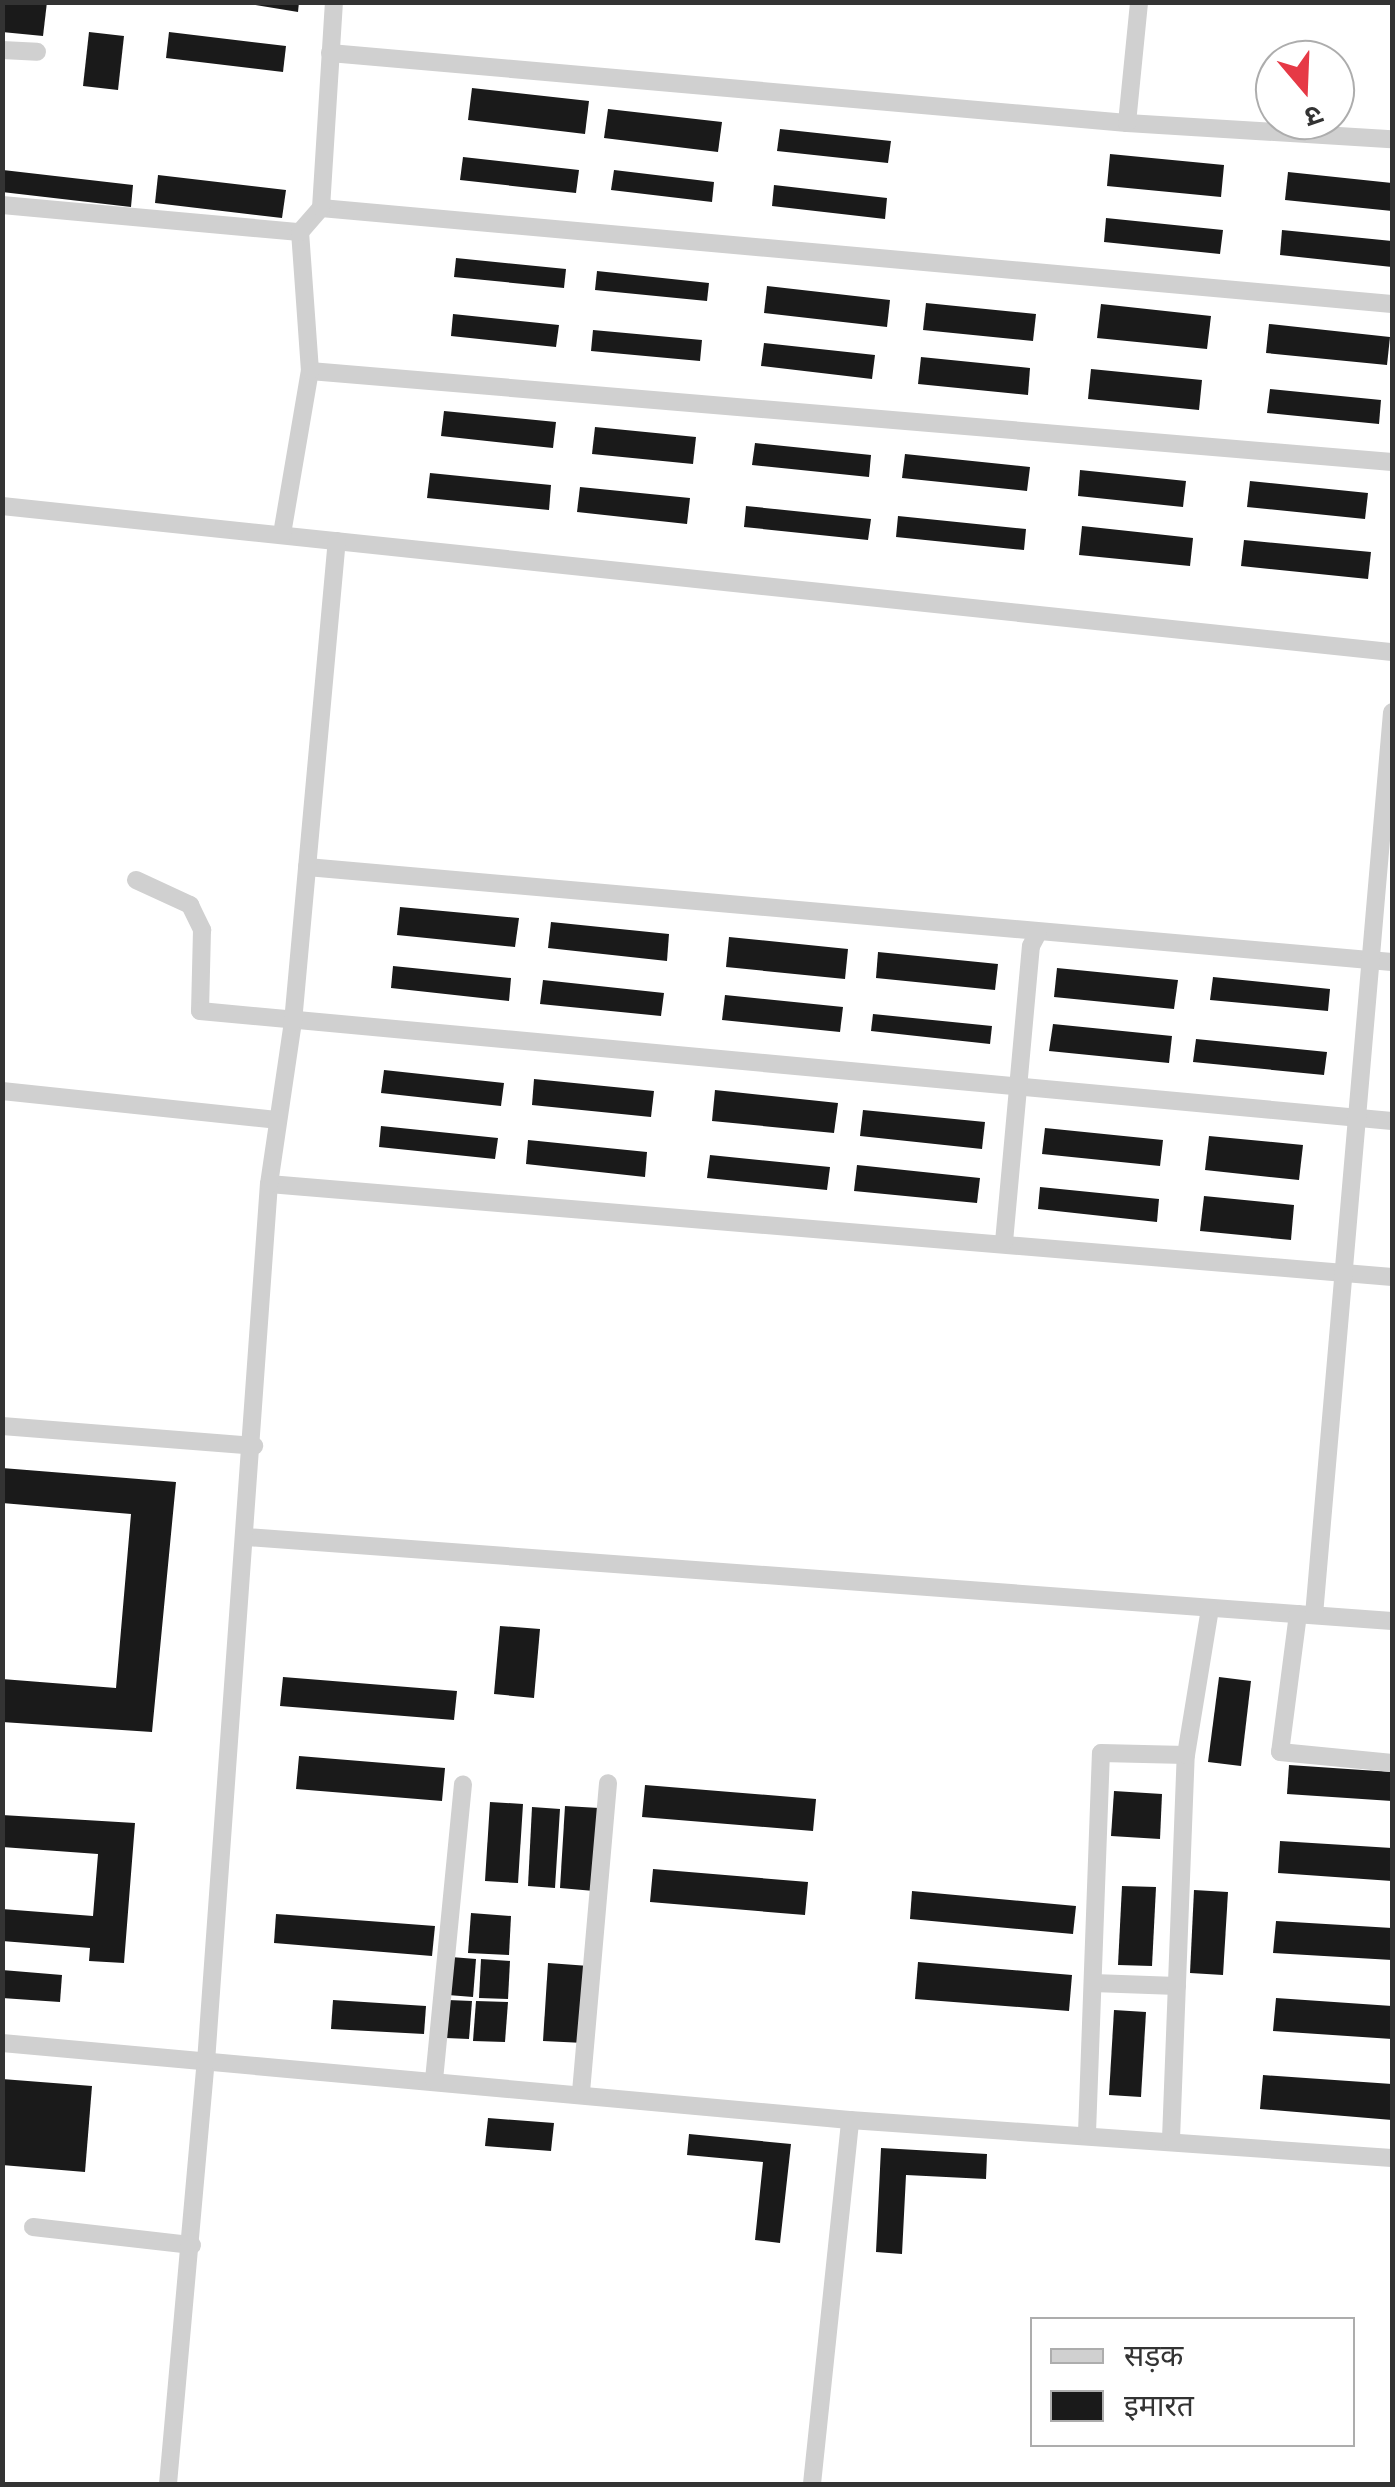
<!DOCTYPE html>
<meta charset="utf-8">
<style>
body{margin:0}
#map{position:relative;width:1395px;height:2487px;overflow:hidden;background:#fff;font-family:"Archivo Narrow","Noto Sans Devanagari",sans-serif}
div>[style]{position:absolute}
.building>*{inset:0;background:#1a1a1a}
.minor>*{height:18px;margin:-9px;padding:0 9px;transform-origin:9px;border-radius:9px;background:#d0d0d0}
span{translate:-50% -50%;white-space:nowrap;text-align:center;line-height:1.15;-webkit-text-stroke:10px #fff;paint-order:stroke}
.frame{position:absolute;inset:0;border:5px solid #333;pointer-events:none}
.legend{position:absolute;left:1030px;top:2317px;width:325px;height:130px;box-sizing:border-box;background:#fff;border:2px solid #adadad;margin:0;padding:12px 18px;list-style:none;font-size:30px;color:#333}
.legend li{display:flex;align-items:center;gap:20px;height:50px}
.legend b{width:50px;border:2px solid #adadad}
.north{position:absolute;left:1255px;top:40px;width:100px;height:100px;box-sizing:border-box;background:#fff;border:2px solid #adadad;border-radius:50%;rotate:161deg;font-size:28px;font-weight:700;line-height:40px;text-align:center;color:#333}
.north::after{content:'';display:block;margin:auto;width:35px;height:45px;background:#e63946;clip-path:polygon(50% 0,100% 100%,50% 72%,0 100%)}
</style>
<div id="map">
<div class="building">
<i style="clip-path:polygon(2px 2px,47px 2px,43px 36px,2px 32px)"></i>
<i style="clip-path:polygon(237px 2px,299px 2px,298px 12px)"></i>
<i style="clip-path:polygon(89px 32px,124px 36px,118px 90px,83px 86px)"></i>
<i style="clip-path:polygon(169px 32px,286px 46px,283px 72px,166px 58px)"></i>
<i style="clip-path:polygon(472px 88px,589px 101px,585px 134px,468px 120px)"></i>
<i style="clip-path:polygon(608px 109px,722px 122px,718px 152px,604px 138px)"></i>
<i style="clip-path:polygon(780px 129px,891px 141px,888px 163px,777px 151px)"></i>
<i style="clip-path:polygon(1110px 154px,1224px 165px,1221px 197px,1107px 186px)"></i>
<i style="clip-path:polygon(463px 157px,579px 170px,576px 193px,460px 180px)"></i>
<i style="clip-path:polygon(3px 170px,133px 185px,131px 207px,2px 192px)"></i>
<i style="clip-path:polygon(614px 170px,714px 182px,712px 202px,611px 190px)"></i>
<i style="clip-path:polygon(1288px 172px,1392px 183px,1392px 211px,1285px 200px)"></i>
<i style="clip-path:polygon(158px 175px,286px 190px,282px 218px,155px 203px)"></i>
<i style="clip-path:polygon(774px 185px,887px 198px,885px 219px,772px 206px)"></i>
<i style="clip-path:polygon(1106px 218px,1223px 230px,1220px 254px,1104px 242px)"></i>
<i style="clip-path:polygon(1282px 230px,1392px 241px,1392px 267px,1280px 255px)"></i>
<i style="clip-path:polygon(456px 258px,566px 269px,564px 288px,454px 277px)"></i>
<i style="clip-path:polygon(597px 271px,709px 283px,707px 301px,595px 290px)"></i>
<i style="clip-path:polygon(767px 286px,890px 300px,887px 327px,764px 313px)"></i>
<i style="clip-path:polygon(926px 303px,1036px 314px,1033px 341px,923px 330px)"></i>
<i style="clip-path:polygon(1101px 304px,1211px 316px,1207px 349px,1097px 338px)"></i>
<i style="clip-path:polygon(453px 314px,559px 325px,556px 347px,451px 336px)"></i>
<i style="clip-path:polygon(1269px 324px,1390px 337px,1387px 365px,1266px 353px)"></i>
<i style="clip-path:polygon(593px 330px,702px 340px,700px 361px,591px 351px)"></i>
<i style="clip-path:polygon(764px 343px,875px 355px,872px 379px,761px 366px)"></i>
<i style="clip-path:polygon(921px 357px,1030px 368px,1028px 395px,918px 384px)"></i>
<i style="clip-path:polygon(1091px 369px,1202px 380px,1199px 410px,1088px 399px)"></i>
<i style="clip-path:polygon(1270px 389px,1381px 400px,1379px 424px,1267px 413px)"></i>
<i style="clip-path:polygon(444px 411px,556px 422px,553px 448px,441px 436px)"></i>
<i style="clip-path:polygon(595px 427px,696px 437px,693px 464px,592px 454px)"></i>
<i style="clip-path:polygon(755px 443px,871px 455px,869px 477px,752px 465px)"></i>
<i style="clip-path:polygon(905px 454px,1030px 467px,1027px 491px,902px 478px)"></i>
<i style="clip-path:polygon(1080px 470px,1186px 481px,1183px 507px,1078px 496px)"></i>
<i style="clip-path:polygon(430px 473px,551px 485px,549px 510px,427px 498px)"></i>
<i style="clip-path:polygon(1250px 481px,1368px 493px,1365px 519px,1247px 507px)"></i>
<i style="clip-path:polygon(580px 487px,690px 498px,687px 524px,577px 512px)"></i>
<i style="clip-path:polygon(746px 506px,871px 519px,868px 540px,744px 527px)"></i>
<i style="clip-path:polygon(898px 516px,1026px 529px,1024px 550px,896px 537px)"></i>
<i style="clip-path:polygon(1082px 526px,1193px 538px,1190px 566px,1079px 555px)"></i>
<i style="clip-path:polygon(1244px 540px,1371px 552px,1368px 579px,1241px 566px)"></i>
<i style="clip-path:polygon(400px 907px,519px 918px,515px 947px,397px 935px)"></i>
<i style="clip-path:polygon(551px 922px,669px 934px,667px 961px,548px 948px)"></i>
<i style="clip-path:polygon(729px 937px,848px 949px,845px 979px,726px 967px)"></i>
<i style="clip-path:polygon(878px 952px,998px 964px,995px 990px,876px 978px)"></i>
<i style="clip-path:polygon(393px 966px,511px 978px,509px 1001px,391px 988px)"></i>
<i style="clip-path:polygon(1057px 968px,1178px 980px,1174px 1009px,1054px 997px)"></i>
<i style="clip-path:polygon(1213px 977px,1330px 989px,1328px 1011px,1210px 1000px)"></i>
<i style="clip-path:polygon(543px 980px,664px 993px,661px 1016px,540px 1004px)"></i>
<i style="clip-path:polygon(725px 995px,843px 1007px,840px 1032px,722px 1020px)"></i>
<i style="clip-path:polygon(873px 1014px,992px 1026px,990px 1044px,871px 1031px)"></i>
<i style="clip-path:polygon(1053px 1024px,1172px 1036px,1169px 1063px,1049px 1051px)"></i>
<i style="clip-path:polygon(1196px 1039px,1327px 1052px,1324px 1075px,1193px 1062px)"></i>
<i style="clip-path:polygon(384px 1070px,504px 1083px,501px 1106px,381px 1093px)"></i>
<i style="clip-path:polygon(534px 1079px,654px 1091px,651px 1117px,532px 1105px)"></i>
<i style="clip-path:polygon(715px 1090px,838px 1103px,834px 1133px,712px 1121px)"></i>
<i style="clip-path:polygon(863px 1110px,985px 1122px,982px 1149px,860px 1136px)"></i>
<i style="clip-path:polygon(381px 1126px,498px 1138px,495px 1159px,379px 1147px)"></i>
<i style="clip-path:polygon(1045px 1128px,1163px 1140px,1160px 1166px,1042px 1154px)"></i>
<i style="clip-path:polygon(1209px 1136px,1303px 1145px,1299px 1180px,1205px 1170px)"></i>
<i style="clip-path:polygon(528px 1140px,647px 1152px,645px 1177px,526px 1164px)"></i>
<i style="clip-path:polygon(710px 1155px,830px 1167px,827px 1190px,707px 1178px)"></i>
<i style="clip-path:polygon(857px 1165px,980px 1178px,977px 1203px,854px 1191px)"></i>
<i style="clip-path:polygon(1040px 1187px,1159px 1199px,1157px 1222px,1038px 1209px)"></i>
<i style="clip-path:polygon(1204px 1196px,1294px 1205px,1291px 1240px,1200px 1231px)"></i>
<i style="clip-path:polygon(2px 1468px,176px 1482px,152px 1732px,2px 1722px,2px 1679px,116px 1688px,131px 1514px,2px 1503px)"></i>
<i style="clip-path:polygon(500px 1626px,540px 1629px,534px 1698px,494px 1694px)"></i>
<i style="clip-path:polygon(283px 1677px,457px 1691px,454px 1720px,280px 1706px)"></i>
<i style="clip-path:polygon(1219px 1677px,1251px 1681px,1241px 1766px,1208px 1762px)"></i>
<i style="clip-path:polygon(299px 1756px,445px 1768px,442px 1801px,296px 1789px)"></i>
<i style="clip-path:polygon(1289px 1765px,1392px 1772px,1392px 1801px,1287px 1794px)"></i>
<i style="clip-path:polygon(645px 1785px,816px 1799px,813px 1831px,642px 1817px)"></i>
<i style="clip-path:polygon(1114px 1791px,1162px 1794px,1160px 1839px,1111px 1836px)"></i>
<i style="clip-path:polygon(490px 1802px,523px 1804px,518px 1883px,485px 1881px)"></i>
<i style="clip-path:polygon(565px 1806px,599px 1808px,594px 1891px,560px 1888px)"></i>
<i style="clip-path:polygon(532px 1807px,560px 1809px,555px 1888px,528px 1886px)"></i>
<i style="clip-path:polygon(2px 1815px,135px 1823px,124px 1963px,89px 1961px,90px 1948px,2px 1941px,2px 1909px,93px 1916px,98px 1854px,2px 1847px)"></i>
<i style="clip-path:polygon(1280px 1841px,1392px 1848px,1392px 1881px,1278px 1873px)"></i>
<i style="clip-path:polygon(653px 1869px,808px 1882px,805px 1915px,650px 1902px)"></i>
<i style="clip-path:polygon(1122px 1886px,1156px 1887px,1152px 1966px,1118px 1965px)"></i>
<i style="clip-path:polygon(1194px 1890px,1228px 1892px,1223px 1975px,1190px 1973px)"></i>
<i style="clip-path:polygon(912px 1891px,1076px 1906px,1073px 1934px,910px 1919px)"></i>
<i style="clip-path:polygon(471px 1913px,511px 1916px,509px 1955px,468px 1953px)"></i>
<i style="clip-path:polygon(276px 1914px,435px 1926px,432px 1956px,274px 1943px)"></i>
<i style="clip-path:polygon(1276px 1921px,1392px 1928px,1392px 1960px,1273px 1953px)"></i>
<i style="clip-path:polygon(451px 1957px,476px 1959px,473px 1997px,448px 1995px)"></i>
<i style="clip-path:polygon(481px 1959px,510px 1961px,508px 1999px,479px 1998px)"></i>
<i style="clip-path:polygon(918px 1962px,1072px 1975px,1069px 2011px,915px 1999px)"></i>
<i style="clip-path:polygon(548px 1963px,589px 1966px,584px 2043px,543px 2041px)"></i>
<i style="clip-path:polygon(2px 1970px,62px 1975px,60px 2002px,2px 1998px)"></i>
<i style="clip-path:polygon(1276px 1998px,1392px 2006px,1392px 2039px,1273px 2031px)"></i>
<i style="clip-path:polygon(333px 2000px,426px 2006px,424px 2034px,331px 2029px)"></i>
<i style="clip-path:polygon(448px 2000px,472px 2001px,469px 2039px,446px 2038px)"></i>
<i style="clip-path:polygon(476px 2001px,508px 2002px,505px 2042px,473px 2041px)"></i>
<i style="clip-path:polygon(1114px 2010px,1146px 2012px,1141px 2097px,1109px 2095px)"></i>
<i style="clip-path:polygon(1263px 2075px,1392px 2084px,1392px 2120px,1260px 2109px)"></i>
<i style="clip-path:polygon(2px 2079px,92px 2086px,85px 2172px,2px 2165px)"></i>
<i style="clip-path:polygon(488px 2118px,554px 2123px,551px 2151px,485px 2146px)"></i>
<i style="clip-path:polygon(689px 2134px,791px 2144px,780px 2243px,755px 2240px,763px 2162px,687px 2155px)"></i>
<i style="clip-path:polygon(881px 2148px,987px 2154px,986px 2179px,906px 2175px,902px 2254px,876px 2252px)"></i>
</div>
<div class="minor">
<i style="left:2px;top:50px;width:35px;rotate:3deg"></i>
<i style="left:330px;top:53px;width:800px;rotate:5.02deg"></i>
<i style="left:1127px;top:123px;width:265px;rotate:3.5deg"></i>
<i style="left:1127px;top:123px;width:122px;rotate:-84.3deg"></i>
<i style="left:2px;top:205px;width:299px;rotate:5.2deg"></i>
<i style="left:321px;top:208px;width:1075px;rotate:5.12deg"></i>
<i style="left:310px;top:371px;width:1086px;rotate:4.81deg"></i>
<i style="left:2px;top:506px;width:1398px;rotate:6deg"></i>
<i style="left:282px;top:534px;width:165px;rotate:-80.3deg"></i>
<i style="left:310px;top:371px;width:139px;rotate:-94.1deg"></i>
<i style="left:300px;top:232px;width:32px;rotate:-49deg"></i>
<i style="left:321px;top:208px;width:206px;rotate:-86.4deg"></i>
<i style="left:307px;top:867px;width:1089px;rotate:5deg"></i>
<i style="left:136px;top:880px;width:60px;rotate:24.8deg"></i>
<i style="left:190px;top:905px;width:28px;rotate:64deg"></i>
<i style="left:202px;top:930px;width:81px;rotate:91.4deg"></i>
<i style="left:200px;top:1011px;width:1197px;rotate:5.27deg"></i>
<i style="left:2px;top:1091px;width:276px;rotate:6deg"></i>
<i style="left:269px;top:1184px;width:1127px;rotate:4.73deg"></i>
<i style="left:1004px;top:1242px;width:297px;rotate:-84.8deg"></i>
<i style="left:1031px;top:946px;width:15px;rotate:-62deg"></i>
<i style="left:2px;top:1426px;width:253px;rotate:4.5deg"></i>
<i style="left:247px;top:1537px;width:1148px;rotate:4.2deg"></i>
<i style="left:1298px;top:1614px;width:139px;rotate:97.4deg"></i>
<i style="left:1280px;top:1752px;width:113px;rotate:5.6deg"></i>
<i style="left:1314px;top:1615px;width:906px;rotate:-85.06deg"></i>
<i style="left:1093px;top:1983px;width:84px;rotate:2deg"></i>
<i style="left:2px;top:2043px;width:851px;rotate:5.19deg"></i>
<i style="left:850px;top:2120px;width:543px;rotate:4.01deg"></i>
<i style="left:434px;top:2080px;width:297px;rotate:-84.4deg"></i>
<i style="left:581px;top:2092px;width:310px;rotate:-85deg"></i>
<i style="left:1087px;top:2133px;width:380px;rotate:-87.9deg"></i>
<i style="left:1101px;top:1753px;width:85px;rotate:1.3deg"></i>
<i style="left:1171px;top:2139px;width:384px;rotate:-87.8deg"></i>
<i style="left:1186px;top:1755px;width:149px;rotate:-80.7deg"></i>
<i style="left:33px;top:2227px;width:160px;rotate:6.5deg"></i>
<i style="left:168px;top:2484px;width:424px;rotate:-84.9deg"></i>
<i style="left:206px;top:2062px;width:880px;rotate:-85.9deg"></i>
<i style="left:269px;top:1184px;width:164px;rotate:-81.6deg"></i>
<i style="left:293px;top:1022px;width:483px;rotate:-84.8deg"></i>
<i style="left:812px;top:2484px;width:366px;rotate:-84deg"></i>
</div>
<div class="frame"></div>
<ul class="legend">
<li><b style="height:12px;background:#d0d0d0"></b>सड़क</li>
<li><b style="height:28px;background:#1a1a1a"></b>इमारत</li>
</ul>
<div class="north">उ</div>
</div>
